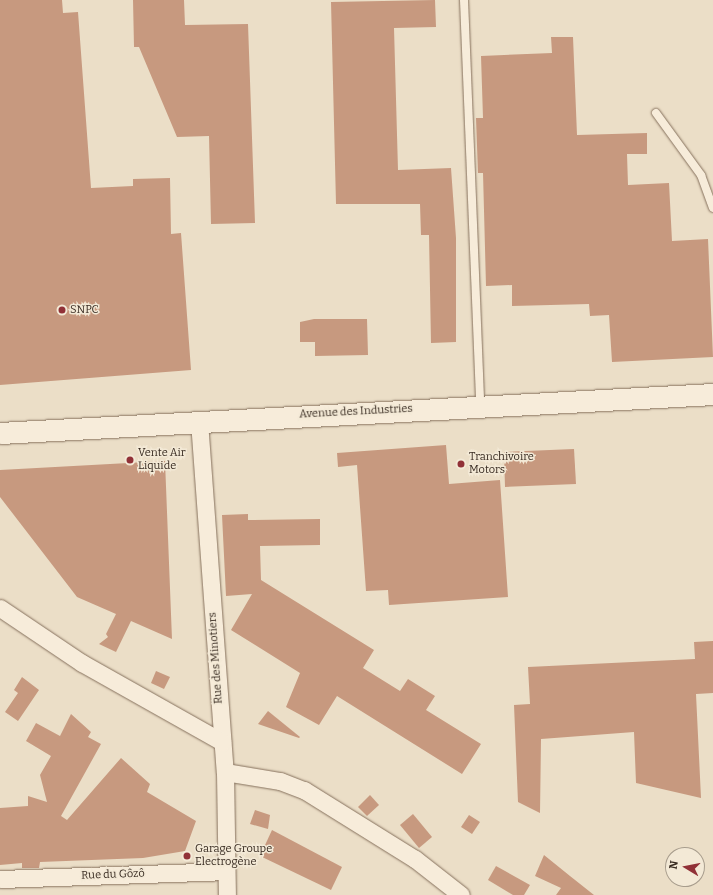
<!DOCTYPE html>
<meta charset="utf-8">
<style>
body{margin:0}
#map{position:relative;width:713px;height:895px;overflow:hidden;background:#ebdec7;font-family:Bitter,serif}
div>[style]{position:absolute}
.building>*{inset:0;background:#c7997f}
.roads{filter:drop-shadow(0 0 1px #86715d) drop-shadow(0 0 1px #86715d)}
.service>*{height:8px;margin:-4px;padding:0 4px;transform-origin:4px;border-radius:4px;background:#f7ecda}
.minor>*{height:17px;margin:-8.5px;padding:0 8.5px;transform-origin:8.5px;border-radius:8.5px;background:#f7ecda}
.tertiary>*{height:21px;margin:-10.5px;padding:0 10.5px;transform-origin:10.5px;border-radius:10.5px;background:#f7ecda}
.dots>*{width:11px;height:11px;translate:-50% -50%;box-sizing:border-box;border:2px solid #f3e9d6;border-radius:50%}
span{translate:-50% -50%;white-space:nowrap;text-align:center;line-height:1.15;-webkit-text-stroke:3px #f3e9d6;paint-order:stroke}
.poi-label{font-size:11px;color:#372a20}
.left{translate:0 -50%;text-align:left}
.street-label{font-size:11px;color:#372a20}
.north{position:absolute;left:665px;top:847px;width:40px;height:40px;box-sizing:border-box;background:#f3e9d6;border:1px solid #a89d8d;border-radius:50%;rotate:280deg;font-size:11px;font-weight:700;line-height:16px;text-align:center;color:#372a20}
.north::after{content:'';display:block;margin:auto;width:14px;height:18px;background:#913137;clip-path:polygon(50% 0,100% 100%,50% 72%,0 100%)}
</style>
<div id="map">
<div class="building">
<i style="clip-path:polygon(0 0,62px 0,63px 13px,78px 12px,91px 188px,133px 186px,133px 179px,170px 178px,171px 234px,181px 233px,191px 370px,0 385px)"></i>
<i style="clip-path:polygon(133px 0,184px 0,185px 25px,248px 24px,255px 223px,211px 224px,209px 136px,177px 137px,139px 47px,134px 47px)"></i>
<i style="clip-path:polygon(435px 0,436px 27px,394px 28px,398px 170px,451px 168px,456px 238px,456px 342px,431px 343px,429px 235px,421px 235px,420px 204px,336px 204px,331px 2px)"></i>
<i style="clip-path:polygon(551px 37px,573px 37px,577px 135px,647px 133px,647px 154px,627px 154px,628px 185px,669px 183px,672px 241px,708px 239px,713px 357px,612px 362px,609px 315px,590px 316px,589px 304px,512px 306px,512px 285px,486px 286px,483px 173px,478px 173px,476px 118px,483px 118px,481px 56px,552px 53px)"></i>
<i style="clip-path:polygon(314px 319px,367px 319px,368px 355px,315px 356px,315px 342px,300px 342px,300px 322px)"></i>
<i style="clip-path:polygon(446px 445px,449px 484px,500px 480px,508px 597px,389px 605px,388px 590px,366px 591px,357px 465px,338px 467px,337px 453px)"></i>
<i style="clip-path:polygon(574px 449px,576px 484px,505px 487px,504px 452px)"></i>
<i style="clip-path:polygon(165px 461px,172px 639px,131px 621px,116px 652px,99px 644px,108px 637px,106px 634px,116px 614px,77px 597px,0 497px,0 470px)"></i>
<i style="clip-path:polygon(248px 514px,248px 520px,320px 519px,320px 545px,260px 546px,261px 580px,374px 650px,363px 668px,400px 691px,408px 679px,435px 696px,426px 710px,481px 744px,462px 774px,337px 696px,319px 725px,286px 707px,300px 673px,231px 630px,252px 594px,226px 596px,222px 515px)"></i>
<i style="clip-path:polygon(713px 641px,713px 693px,696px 694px,701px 798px,636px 783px,634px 732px,541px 739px,540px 813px,518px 802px,514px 705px,530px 704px,528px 667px,695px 659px,694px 642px)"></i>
<i style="clip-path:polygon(156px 671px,170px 677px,164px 689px,151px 683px)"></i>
<i style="clip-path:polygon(22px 677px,39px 690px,18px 721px,5px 712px,18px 693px,14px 690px)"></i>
<i style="clip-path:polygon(268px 711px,300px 737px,299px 738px,258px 724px)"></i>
<i style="clip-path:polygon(71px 714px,91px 732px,88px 737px,101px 744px,61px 816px,67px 820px,121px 758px,150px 784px,147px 792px,196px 821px,185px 851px,143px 858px,40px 862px,39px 868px,22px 868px,22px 863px,0 865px,0 808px,28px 806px,28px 796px,47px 802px,40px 775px,51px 756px,26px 741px,36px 723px,60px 736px)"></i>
<i style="clip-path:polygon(370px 795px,379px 805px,367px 816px,358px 807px)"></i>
<i style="clip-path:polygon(255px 810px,270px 815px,268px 829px,250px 824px)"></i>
<i style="clip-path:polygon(413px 814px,432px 837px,419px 848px,400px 825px)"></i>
<i style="clip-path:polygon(469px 815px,480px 822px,472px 834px,461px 827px)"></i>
<i style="clip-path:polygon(272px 830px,342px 867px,331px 890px,260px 856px)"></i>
<i style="clip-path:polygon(544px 855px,570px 876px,594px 895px,556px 895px,561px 888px,535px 876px)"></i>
<i style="clip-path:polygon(496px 866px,530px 885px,524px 895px,513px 895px,488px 880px)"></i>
</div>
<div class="roads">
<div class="service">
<i style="left:464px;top:0;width:405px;rotate:87.7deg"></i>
<i style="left:656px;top:113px;width:77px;rotate:54deg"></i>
<i style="left:701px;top:175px;width:35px;rotate:70deg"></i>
</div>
<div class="minor">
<i style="left:199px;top:421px;width:352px;rotate:85.8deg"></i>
<i style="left:225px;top:772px;width:123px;rotate:89.1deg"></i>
<i style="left:0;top:608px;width:99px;rotate:33.9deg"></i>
<i style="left:82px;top:663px;width:161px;rotate:29.4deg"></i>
<i style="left:225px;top:772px;width:56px;rotate:9.3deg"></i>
<i style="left:280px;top:781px;width:26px;rotate:21deg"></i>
<i style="left:304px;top:790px;width:131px;rotate:31.9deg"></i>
<i style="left:415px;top:859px;width:58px;rotate:38deg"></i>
<i style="left:0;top:879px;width:225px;rotate:-2deg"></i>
</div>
<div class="tertiary">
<i style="left:0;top:433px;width:714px;rotate:-3.13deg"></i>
</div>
</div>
<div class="dots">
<i style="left:62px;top:310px;background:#913137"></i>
<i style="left:130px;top:460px;background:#913137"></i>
<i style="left:461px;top:464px;background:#913137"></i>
<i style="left:187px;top:856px;background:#913137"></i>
</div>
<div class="poi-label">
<span class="left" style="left:70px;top:310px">SNPC</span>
<span class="left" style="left:138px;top:460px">Vente Air<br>Liquide</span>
<span class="left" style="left:469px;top:464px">Tranchivoire<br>Motors</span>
<span class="left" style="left:195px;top:856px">Garage Groupe<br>Electrogène</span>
</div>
<div class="street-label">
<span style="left:356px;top:412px;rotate:-3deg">Avenue des Industries</span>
<span style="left:216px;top:658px;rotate:-94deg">Rue des Minotiers</span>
<span style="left:113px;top:875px;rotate:-2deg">Rue du Gôzô</span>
</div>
<div class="north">N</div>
</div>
